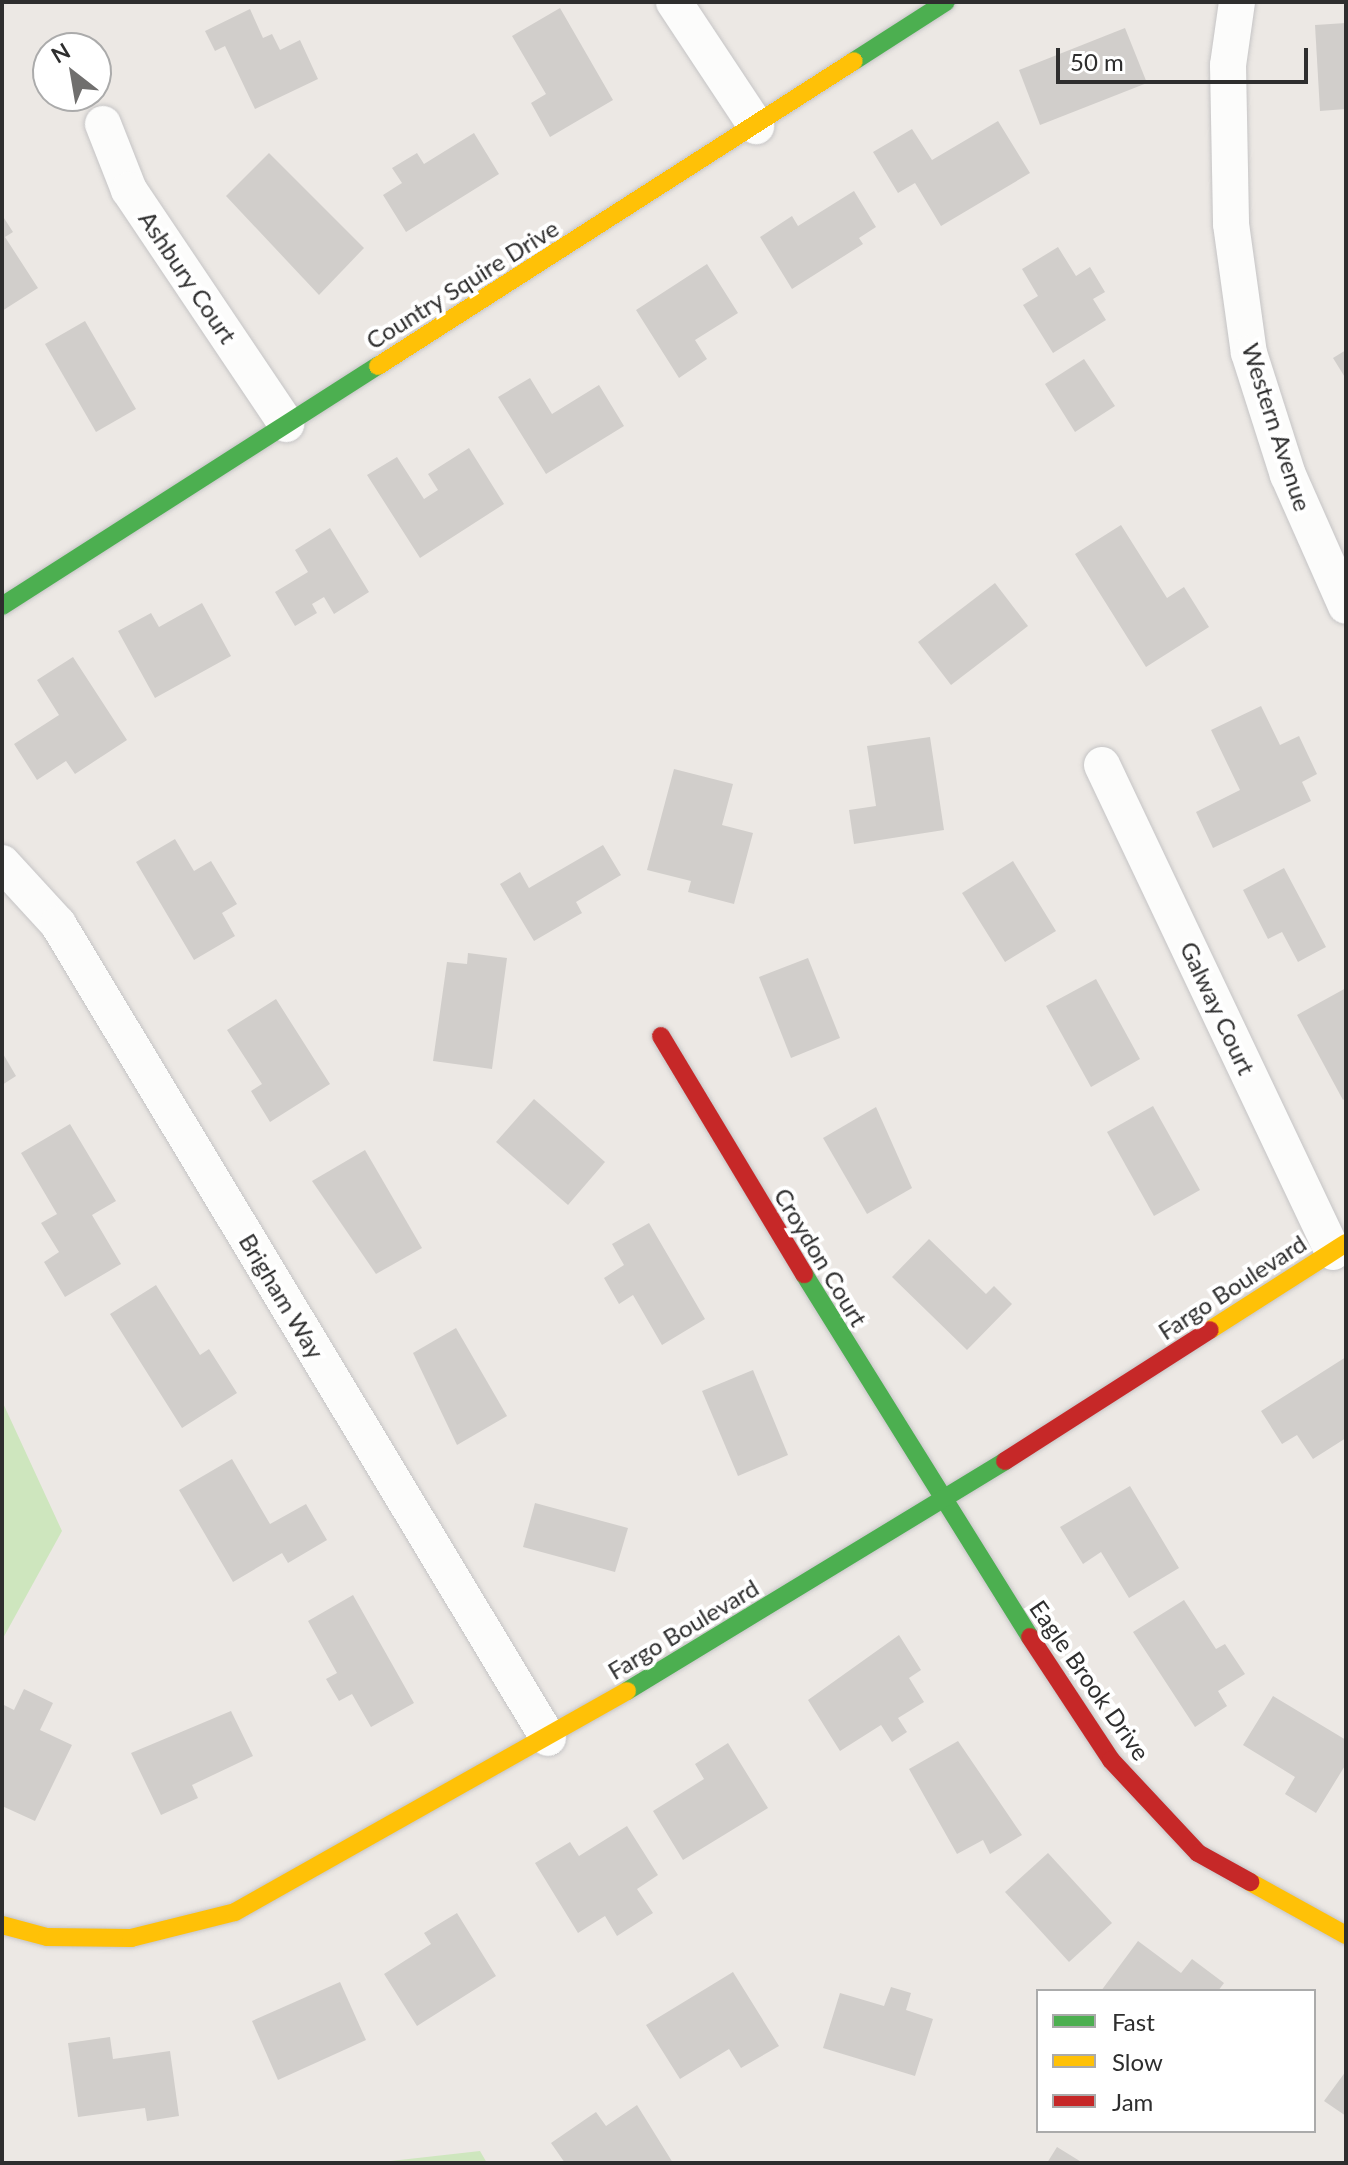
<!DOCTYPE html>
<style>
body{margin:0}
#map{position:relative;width:1348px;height:2165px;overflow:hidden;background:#ece8e4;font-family:Lato,sans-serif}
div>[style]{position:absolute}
.green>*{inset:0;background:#cee6be}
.building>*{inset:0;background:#d1cecb}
.roads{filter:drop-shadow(0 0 2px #c5c4c5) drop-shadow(0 0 2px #c5c4c5)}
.street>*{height:36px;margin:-18px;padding:0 18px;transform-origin:18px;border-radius:18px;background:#fcfcfb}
.fast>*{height:18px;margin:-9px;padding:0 9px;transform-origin:9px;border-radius:9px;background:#4caf50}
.slow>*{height:18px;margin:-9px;padding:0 9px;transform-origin:9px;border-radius:9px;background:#ffc107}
.jam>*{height:18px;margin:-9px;padding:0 9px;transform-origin:9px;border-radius:9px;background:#c62828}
span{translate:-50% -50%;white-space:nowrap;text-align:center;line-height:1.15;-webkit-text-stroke:8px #fff;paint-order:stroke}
.street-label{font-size:24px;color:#2e2e2e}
.frame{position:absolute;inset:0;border:4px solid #2e2e2e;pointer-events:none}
.legend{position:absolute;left:1036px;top:1989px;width:280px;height:144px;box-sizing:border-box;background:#fff;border:2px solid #ababab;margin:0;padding:10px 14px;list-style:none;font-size:24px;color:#2e2e2e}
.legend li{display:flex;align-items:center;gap:16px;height:40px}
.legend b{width:40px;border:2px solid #ababab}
.north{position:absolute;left:32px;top:32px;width:80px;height:80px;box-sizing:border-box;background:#fff;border:2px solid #ababab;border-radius:50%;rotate:329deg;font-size:22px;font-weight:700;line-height:32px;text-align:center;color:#2e2e2e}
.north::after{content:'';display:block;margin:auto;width:28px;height:36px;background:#706f6e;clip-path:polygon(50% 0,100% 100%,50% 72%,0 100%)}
.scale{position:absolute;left:1056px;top:48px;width:252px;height:36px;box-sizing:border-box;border:4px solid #2e2e2e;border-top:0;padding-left:10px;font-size:24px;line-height:28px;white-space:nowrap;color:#2e2e2e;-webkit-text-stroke:6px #fff;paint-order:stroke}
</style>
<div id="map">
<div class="green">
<i style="clip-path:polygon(2px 1401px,62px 1531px,2px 1640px)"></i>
<i style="clip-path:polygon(480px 2151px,487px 2163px,373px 2163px)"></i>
</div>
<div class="building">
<i style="clip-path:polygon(560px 8px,613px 100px,550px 137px,531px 103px,546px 94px,512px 36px)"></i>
<i style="clip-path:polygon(250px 9px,263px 38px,272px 34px,280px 50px,300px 40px,318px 79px,255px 109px,225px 46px,215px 51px,205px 31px)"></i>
<i style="clip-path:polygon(1346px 23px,1346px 109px,1320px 111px,1315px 25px)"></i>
<i style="clip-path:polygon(1125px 28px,1147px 83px,1040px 125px,1019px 70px)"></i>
<i style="clip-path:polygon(998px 121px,1030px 173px,941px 226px,915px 183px,898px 193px,873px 152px,912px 129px,932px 160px)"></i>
<i style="clip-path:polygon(474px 133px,499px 174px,406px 232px,383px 195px,402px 183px,392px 168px,417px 153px,424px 164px)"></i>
<i style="clip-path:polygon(269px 153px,364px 248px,319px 295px,226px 196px)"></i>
<i style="clip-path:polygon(854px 191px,876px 227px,859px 238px,863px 244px,792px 289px,760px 237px,792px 216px,798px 226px)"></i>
<i style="clip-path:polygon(2px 215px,13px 232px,5px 237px,38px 288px,2px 311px)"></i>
<i style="clip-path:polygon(1058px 247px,1076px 276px,1090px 267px,1105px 292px,1093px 299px,1106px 320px,1053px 353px,1023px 305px,1038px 296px,1022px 269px)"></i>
<i style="clip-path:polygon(707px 264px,738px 313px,695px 340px,707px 359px,679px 378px,636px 310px)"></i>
<i style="clip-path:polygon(85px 321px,136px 409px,96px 432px,45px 344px)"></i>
<i style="clip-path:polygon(1346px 350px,1346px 379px,1333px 358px)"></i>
<i style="clip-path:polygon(1084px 359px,1115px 406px,1075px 432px,1045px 384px)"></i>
<i style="clip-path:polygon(530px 378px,552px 414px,599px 385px,624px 426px,546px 474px,498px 397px)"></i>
<i style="clip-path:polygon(469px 448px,504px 504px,420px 558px,367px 475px,397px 457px,424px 499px,438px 490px,428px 474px)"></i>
<i style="clip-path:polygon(1121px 525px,1167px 598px,1184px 587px,1209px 627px,1146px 667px,1075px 554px)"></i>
<i style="clip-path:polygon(330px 528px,369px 592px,334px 614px,324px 597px,312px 604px,317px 613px,295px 626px,275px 592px,308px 572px,295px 550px)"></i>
<i style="clip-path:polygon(995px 583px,1028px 626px,951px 685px,918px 642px)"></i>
<i style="clip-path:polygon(202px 603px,231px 656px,155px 698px,118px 631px,151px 613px,159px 627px)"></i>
<i style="clip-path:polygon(73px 657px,127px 740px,75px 774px,66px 761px,37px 780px,14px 744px,59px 715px,37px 680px)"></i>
<i style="clip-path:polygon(1261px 706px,1280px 745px,1299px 736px,1317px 774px,1302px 782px,1311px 801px,1213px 848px,1196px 812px,1240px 790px,1211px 730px)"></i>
<i style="clip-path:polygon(930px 737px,944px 830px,854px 844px,849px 810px,876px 806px,867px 746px)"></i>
<i style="clip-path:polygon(674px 769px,733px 784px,722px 825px,753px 833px,734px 904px,688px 892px,691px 881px,647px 870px)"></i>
<i style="clip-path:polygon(175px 839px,194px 871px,211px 861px,237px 904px,222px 913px,235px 936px,194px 960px,136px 862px)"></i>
<i style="clip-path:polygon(603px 845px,621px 875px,576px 902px,582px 913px,534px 941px,500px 884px,520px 872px,529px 888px)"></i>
<i style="clip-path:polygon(1013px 861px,1056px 931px,1005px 962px,962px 893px)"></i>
<i style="clip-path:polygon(1284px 868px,1326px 947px,1298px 962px,1282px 932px,1268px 939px,1243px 890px)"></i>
<i style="clip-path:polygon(468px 953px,507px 958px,492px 1069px,433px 1061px,447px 962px,467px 964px)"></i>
<i style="clip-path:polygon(808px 958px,840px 1038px,791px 1058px,759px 977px)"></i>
<i style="clip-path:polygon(1096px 979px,1140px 1059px,1091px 1087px,1046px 1006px)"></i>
<i style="clip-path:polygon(1346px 988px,1346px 1098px,1343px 1100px,1297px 1015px)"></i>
<i style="clip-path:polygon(276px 999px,330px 1084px,270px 1122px,251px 1091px,262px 1084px,227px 1030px)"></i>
<i style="clip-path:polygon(2px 1052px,16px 1076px,2px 1085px)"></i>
<i style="clip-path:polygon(534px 1099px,605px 1162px,568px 1205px,496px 1142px)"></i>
<i style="clip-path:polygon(1153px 1106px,1200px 1190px,1154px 1216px,1107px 1132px)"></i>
<i style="clip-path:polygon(876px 1107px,912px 1188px,867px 1214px,823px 1138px)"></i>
<i style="clip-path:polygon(70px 1124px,116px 1201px,92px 1215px,121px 1264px,65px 1297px,44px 1262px,59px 1252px,41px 1223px,57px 1214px,21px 1153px)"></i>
<i style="clip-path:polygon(365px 1150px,422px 1248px,376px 1274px,312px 1181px)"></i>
<i style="clip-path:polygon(649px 1223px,705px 1319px,662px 1345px,633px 1295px,619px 1304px,604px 1278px,624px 1265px,612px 1244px)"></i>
<i style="clip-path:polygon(929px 1239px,986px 1294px,994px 1286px,1012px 1304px,967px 1350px,892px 1277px)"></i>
<i style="clip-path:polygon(156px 1285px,200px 1355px,209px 1349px,237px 1393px,182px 1428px,110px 1314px)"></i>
<i style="clip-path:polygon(456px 1328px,507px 1416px,457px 1445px,413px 1353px)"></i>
<i style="clip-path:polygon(1346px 1357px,1346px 1438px,1313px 1459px,1297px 1435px,1282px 1444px,1261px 1411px)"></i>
<i style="clip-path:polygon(753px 1370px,788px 1455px,738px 1476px,702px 1391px)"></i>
<i style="clip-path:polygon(232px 1459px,270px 1524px,306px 1504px,327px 1540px,288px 1563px,282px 1553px,233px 1582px,179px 1490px)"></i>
<i style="clip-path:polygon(1130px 1486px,1179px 1568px,1129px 1598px,1101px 1552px,1083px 1564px,1060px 1527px)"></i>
<i style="clip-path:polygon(535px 1503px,628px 1528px,615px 1572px,523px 1547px)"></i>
<i style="clip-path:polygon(353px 1595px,414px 1703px,371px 1727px,352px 1694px,339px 1701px,326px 1679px,337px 1673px,308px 1621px)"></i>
<i style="clip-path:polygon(1184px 1600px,1216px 1649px,1225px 1644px,1245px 1674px,1218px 1691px,1227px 1706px,1195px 1727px,1133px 1632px)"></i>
<i style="clip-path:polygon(899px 1635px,921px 1670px,909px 1678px,924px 1702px,898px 1718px,907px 1732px,892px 1742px,881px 1725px,840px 1751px,808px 1700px)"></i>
<i style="clip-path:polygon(24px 1689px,53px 1703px,40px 1730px,72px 1745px,35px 1821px,2px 1806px,2px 1704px,14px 1710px)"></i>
<i style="clip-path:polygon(1273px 1696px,1346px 1740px,1346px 1764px,1316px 1813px,1285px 1794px,1295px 1777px,1243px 1745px)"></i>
<i style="clip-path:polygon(231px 1711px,253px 1756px,192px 1785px,198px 1798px,161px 1815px,131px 1753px)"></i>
<i style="clip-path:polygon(958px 1741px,1022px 1835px,990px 1854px,983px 1840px,957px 1854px,909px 1769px)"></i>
<i style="clip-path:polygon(728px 1743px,768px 1808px,683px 1860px,653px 1811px,704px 1779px,695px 1764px)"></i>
<i style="clip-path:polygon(627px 1826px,658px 1875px,637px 1889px,653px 1913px,617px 1936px,605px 1916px,578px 1933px,535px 1863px,570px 1842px,579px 1856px)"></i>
<i style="clip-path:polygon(1048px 1853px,1112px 1923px,1069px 1962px,1005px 1892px)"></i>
<i style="clip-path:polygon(457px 1913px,496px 1976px,417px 2026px,384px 1974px,431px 1944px,424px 1933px)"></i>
<i style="clip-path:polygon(1138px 1941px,1181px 1973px,1192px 1959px,1224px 1983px,1218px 1991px,1101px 1991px)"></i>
<i style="clip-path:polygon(733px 1972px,779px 2046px,741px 2068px,729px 2049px,680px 2079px,646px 2025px)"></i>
<i style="clip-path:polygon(340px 1982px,366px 2040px,278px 2080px,252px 2021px)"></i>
<i style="clip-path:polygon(891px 1987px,911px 1993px,906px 2010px,933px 2019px,915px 2076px,823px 2048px,840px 1993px,884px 2006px)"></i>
<i style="clip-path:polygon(110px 2037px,113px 2059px,170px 2051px,179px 2116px,147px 2121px,145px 2108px,78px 2117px,68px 2043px)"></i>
<i style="clip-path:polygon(1346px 2071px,1346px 2116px,1324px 2101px)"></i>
<i style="clip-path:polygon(637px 2105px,673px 2163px,565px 2163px,551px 2143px,596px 2112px,606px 2126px)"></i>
<i style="clip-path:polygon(1057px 2147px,1083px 2163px,1047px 2163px)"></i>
</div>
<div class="roads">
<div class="street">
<i style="left:674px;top:2px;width:149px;rotate:56.5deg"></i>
<i style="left:1237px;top:2px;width:64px;rotate:98.1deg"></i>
<i style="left:1228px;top:65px;width:159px;rotate:88.9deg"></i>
<i style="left:1231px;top:224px;width:130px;rotate:82.1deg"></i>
<i style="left:1249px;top:353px;width:128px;rotate:72.3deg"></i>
<i style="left:1288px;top:475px;width:143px;rotate:66.1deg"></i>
<i style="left:103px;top:124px;width:71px;rotate:68.5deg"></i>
<i style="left:129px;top:190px;width:282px;rotate:56.1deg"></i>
<i style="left:1102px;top:765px;width:539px;rotate:64.62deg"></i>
<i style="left:2px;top:863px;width:83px;rotate:47.4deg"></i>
<i style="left:58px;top:924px;width:950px;rotate:58.95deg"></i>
</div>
<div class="fast">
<i style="left:854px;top:61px;width:109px;rotate:-32.7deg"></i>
<i style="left:2px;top:606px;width:446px;rotate:-32.6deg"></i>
<i style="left:804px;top:1274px;width:428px;rotate:58.1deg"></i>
<i style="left:627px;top:1691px;width:442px;rotate:-31.3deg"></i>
</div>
<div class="slow">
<i style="left:378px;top:366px;width:565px;rotate:-32.65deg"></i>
<i style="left:1210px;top:1330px;width:161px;rotate:-32.6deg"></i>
<i style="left:1250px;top:1882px;width:110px;rotate:28.9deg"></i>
<i style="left:2px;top:1925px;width:47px;rotate:14.9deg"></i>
<i style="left:47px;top:1937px;width:84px;rotate:0.7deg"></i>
<i style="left:131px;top:1938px;width:107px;rotate:-14deg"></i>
<i style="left:235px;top:1912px;width:450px;rotate:-29.4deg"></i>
</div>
<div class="jam">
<i style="left:661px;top:1036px;width:278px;rotate:59deg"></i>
<i style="left:1005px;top:1461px;width:243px;rotate:-32.6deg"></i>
<i style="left:1030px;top:1637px;width:147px;rotate:56.6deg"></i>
<i style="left:1111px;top:1760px;width:127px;rotate:46.9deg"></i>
<i style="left:1198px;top:1853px;width:60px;rotate:29.1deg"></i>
</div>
</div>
<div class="street-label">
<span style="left:188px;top:277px;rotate:56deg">Ashbury Court</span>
<span style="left:462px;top:284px;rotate:-32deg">Country Squire Drive</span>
<span style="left:1277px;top:427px;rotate:72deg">Western Avenue</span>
<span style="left:1218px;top:1008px;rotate:65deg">Galway Court</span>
<span style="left:821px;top:1257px;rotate:59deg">Croydon Court</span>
<span style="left:1232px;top:1287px;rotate:-33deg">Fargo Boulevard</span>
<span style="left:282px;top:1296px;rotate:59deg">Brigham Way</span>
<span style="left:683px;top:1629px;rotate:-31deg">Fargo Boulevard</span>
<span style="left:1090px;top:1680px;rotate:55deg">Eagle Brook Drive</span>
</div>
<div class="frame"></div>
<ul class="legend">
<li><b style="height:10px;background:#4caf50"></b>Fast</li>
<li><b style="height:10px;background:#ffc107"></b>Slow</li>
<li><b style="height:10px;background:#c62828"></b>Jam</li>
</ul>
<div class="north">N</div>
<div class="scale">50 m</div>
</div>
